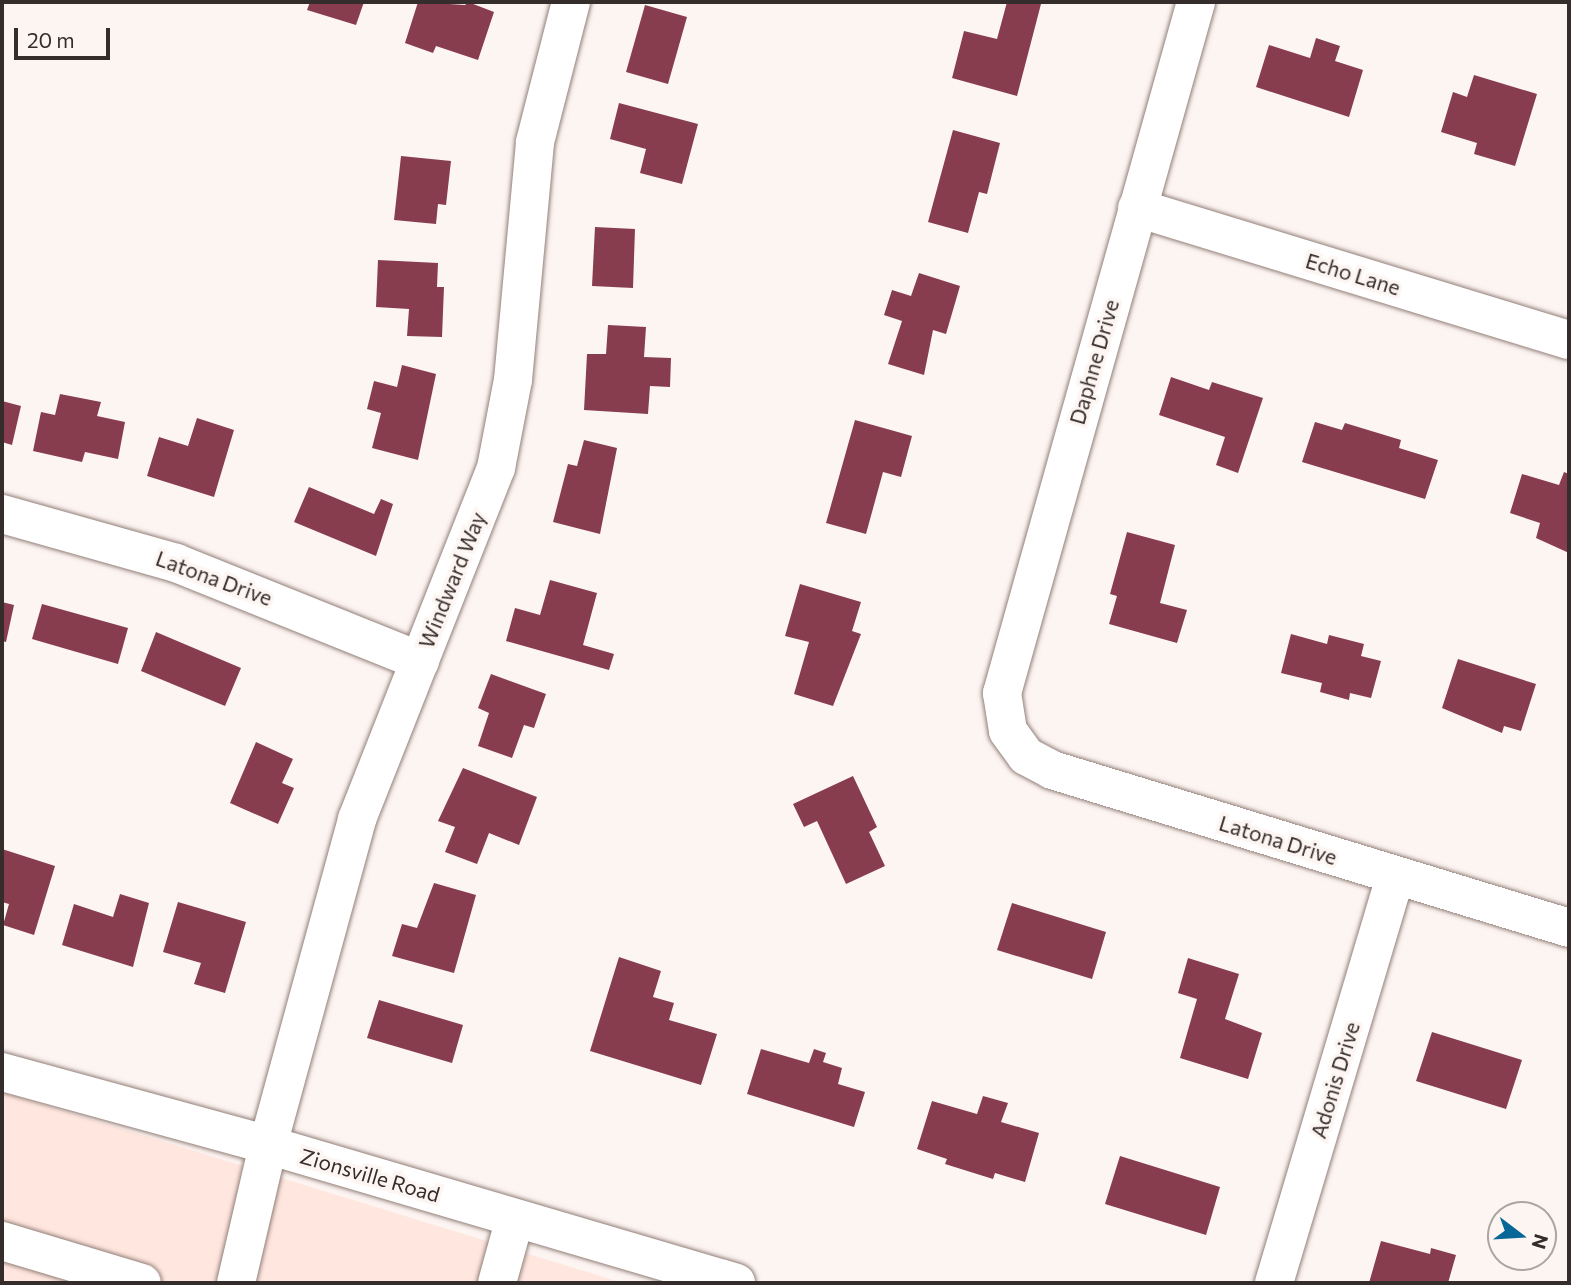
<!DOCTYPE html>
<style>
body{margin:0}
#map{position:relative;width:1571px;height:1285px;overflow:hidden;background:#fdf5f2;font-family:Commissioner,sans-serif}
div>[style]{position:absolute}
.built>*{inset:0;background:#ffe7df}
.building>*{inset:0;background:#883d4f}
.roads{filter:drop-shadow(0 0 2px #927f78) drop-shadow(0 0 2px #927f78)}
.minor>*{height:38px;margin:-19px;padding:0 19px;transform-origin:19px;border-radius:19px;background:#fff}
span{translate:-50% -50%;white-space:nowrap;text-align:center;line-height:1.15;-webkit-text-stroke:7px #fdf5f2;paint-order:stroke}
.street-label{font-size:21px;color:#352d2b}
.frame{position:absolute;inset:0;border:4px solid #352d2b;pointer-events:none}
.north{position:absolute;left:1487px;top:1201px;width:70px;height:70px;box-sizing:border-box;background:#fdf5f2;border:2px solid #ada5a2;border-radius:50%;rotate:107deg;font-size:19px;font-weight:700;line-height:28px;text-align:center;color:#352d2b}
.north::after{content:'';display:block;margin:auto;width:24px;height:32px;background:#076796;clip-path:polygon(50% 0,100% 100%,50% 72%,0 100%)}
.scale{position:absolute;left:14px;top:28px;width:96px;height:32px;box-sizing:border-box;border:4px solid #352d2b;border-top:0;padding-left:9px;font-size:21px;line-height:24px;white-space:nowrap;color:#352d2b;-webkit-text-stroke:5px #fdf5f2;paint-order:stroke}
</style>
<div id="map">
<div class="built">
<i style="clip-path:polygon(2px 1092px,623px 1283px,2px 1283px)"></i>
</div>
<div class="building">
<i style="clip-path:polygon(310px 2px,364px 2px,356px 25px,307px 10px)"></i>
<i style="clip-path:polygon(418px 2px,465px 5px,468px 2px,494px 12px,478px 60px,436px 46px,433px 53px,405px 43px)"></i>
<i style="clip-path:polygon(1007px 2px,1041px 4px,1017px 96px,952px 78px,964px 31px,997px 39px)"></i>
<i style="clip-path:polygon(645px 5px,687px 17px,668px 84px,626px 72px)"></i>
<i style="clip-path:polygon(1316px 38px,1340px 46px,1335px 61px,1363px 70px,1349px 117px,1256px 87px,1269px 45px,1310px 58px)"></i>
<i style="clip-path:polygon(1474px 75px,1537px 94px,1515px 166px,1474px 154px,1477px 143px,1441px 132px,1453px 92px,1467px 97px)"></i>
<i style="clip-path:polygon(619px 103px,698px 124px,682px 184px,640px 173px,646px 149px,610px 139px)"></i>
<i style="clip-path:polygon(953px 130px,1000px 143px,987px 194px,979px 192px,968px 233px,928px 222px)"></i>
<i style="clip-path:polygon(401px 156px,451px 161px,446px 205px,438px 204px,436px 224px,394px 220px)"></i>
<i style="clip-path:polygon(595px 227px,635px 229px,633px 288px,592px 286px)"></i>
<i style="clip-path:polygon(378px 260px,438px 263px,437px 287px,444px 287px,442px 337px,407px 336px,409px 309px,376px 307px)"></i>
<i style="clip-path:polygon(919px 273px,960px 286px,946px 334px,933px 330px,924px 375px,888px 364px,902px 321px,884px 315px,892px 290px,911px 296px)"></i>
<i style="clip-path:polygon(608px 325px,646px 327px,644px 357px,671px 358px,670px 387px,650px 386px,648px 414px,584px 410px,587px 354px,606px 354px)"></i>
<i style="clip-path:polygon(402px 365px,436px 374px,418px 460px,372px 448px,381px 413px,367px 409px,374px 381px,397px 387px)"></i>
<i style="clip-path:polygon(1171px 377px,1209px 390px,1212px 382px,1263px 398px,1238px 473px,1216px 465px,1225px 437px,1159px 415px)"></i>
<i style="clip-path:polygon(60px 394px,101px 402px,97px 416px,125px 422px,118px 459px,85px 452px,82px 462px,33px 451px,41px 412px,55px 415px)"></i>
<i style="clip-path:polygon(2px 401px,21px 406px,12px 445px,2px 442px)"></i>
<i style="clip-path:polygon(197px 418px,234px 430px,214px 497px,147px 476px,159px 437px,188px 446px)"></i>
<i style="clip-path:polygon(855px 420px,912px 436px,901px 477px,883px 472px,866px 534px,826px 523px)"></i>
<i style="clip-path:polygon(1315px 422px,1342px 430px,1345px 423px,1401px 440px,1399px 448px,1438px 460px,1425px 499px,1302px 462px)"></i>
<i style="clip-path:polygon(584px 440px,617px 448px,600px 534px,553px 522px,568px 464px,577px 466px)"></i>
<i style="clip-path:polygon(1564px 472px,1569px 474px,1569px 553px,1536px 538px,1540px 523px,1510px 513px,1522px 474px,1559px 485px)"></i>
<i style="clip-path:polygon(309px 487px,374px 514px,381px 499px,393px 504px,376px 556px,294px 522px)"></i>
<i style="clip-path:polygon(1127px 532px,1175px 545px,1160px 603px,1187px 610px,1177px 643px,1109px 624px,1117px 596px,1110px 594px)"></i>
<i style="clip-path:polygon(550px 580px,597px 593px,583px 645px,614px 654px,609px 670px,506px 641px,515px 608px,540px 615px)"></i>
<i style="clip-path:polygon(800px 584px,861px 602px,852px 631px,861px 634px,833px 706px,794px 694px,809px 642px,785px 636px)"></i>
<i style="clip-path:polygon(2px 602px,14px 605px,6px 642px,2px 641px)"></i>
<i style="clip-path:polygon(42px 604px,128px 628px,118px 664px,32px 639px)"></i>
<i style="clip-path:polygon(156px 632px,241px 668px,225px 706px,141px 671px)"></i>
<i style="clip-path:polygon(1291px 634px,1327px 644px,1329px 635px,1364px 644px,1361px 656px,1381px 661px,1371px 698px,1350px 693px,1349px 700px,1320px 692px,1322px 683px,1281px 673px)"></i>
<i style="clip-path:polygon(1458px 659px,1536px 684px,1521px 731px,1504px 726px,1502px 733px,1442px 708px)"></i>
<i style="clip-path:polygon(491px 674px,546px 694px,534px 728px,524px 725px,512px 758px,478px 746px,489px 713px,478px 708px)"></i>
<i style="clip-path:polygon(256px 742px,293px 759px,282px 783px,294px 788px,278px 824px,230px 803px)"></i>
<i style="clip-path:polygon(463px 768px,537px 797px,519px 845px,489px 833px,477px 864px,445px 852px,455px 827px,438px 821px)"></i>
<i style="clip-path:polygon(853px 776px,877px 827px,869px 832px,885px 866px,846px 884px,817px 821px,804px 827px,793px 804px)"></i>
<i style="clip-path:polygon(2px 849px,55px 866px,34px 935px,3px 925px,9px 904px,2px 902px)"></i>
<i style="clip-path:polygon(434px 883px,476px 895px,454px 973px,392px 956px,402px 924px,417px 928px)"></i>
<i style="clip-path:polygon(120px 894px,149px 903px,133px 967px,62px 945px,74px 904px,113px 917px)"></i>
<i style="clip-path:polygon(178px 902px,246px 922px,225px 993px,194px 984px,201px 963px,163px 952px)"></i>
<i style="clip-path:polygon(1012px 903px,1106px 932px,1092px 979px,997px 950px)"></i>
<i style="clip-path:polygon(619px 957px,661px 971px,653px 997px,674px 1003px,669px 1020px,717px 1034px,701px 1085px,590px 1051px)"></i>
<i style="clip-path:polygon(1188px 958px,1239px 974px,1225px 1019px,1262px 1033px,1248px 1079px,1180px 1058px,1197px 999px,1178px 993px)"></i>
<i style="clip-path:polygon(379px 1000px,463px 1025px,452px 1063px,367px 1038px)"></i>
<i style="clip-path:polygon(1432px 1032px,1522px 1060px,1506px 1109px,1416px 1081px)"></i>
<i style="clip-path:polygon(761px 1049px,809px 1063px,814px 1049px,826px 1053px,823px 1062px,842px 1068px,838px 1084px,865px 1092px,854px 1127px,747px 1094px)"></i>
<i style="clip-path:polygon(983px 1096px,1008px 1103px,1001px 1122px,1039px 1133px,1025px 1182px,995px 1173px,993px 1179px,945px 1164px,947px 1159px,917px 1149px,932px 1101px,977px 1114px)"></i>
<i style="clip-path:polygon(1120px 1156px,1220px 1187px,1206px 1235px,1105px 1204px)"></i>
<i style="clip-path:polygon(1381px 1241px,1430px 1254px,1431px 1248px,1456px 1255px,1448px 1283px,1369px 1283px)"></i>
</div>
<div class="roads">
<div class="minor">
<i style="left:1196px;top:2px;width:718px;rotate:105.68deg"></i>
<i style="left:1002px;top:693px;width:38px;rotate:81deg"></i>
<i style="left:1008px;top:731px;width:31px;rotate:54deg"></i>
<i style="left:1026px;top:756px;width:30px;rotate:28deg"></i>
<i style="left:1052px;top:770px;width:541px;rotate:16.99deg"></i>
<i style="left:1137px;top:208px;width:452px;rotate:17deg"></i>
<i style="left:2px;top:514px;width:181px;rotate:15.7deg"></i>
<i style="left:176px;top:563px;width:263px;rotate:21.9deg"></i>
<i style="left:2px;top:1072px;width:276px;rotate:15.3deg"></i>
<i style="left:268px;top:1145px;width:488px;rotate:16.4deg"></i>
<i style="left:2px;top:1241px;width:146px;rotate:16.7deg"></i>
<i style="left:236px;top:1283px;width:142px;rotate:-76.9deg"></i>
<i style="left:268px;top:1145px;width:338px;rotate:-74.7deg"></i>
<i style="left:357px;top:819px;width:378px;rotate:-68.4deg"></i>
<i style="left:496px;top:468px;width:90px;rotate:-79.1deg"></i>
<i style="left:513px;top:380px;width:239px;rotate:-84.7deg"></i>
<i style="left:535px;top:142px;width:145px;rotate:-75.6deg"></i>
<i style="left:497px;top:1283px;width:67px;rotate:-74.5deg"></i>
<i style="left:1274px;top:1283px;width:425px;rotate:-73.4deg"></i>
</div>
</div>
<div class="street-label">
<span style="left:1353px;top:274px;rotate:17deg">Echo Lane</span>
<span style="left:1094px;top:362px;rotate:-74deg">Daphne Drive</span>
<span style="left:214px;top:578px;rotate:20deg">Latona Drive</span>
<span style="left:452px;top:580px;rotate:-68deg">Windward Way</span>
<span style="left:1278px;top:840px;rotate:17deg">Latona Drive</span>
<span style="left:1335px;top:1080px;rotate:-73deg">Adonis Drive</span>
<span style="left:370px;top:1175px;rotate:16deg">Zionsville Road</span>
</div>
<div class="frame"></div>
<div class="north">N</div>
<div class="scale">20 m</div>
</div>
